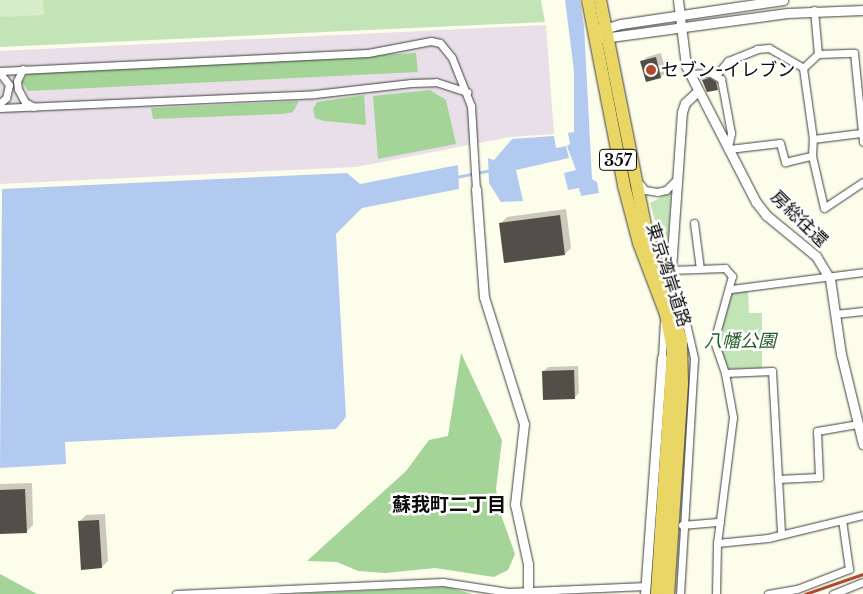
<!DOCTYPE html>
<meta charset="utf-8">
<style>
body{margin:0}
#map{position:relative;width:863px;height:594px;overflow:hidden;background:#fcfdea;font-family:"Libre Baskerville","Noto Sans JP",serif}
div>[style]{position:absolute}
.industrial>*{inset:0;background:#e9dfe8}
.green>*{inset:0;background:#c3e4b7}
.forest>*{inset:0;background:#a4d498}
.pitch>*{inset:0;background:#d7ecc8}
.water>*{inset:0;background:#b3caf0}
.shadow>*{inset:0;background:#0003}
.stream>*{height:2.5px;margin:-1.25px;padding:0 1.25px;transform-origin:1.25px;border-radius:1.25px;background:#b3caf0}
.building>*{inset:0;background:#524f48}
.roads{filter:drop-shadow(0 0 1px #3e3e3e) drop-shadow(0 0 1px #3e3e3e)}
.minor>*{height:7px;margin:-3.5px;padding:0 3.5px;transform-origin:3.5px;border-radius:3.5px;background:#fff}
.tertiary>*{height:9px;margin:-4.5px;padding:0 4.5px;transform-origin:4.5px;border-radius:4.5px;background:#fff}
.trunk>*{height:12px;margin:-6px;padding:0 6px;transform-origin:6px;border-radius:6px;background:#ead664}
.rail>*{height:2.5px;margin:-1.25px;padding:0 1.25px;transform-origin:1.25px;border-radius:1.25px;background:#af482f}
.dots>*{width:14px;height:14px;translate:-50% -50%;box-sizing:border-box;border:2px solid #fff;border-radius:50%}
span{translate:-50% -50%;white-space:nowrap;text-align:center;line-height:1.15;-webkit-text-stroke:5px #fff;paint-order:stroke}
.shield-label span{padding:1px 4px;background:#fff;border:1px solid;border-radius:4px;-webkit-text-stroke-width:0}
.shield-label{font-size:16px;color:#0b0b0b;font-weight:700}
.poi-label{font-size:18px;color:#0b0b0b}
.left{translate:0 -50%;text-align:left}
.street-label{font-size:18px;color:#0b0b0b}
.park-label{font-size:18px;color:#215c24;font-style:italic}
.neighbourhood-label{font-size:19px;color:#0b0b0b;font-weight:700}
</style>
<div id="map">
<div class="industrial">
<i style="clip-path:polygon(546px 25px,554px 134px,510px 137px,356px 167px,0 184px,0 51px)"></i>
</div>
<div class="green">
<i style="clip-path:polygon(0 0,541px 0,545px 22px,0 47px)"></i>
<i style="clip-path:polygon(671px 192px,668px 252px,664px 252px,650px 203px)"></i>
<i style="clip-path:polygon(732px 291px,748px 291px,749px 313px,762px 313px,762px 368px,728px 369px,717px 342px)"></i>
</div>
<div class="forest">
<i style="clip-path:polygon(416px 53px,418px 72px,28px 91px,22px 82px,29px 72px)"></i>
<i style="clip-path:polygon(430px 90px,446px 100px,456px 144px,378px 159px,373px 96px)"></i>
<i style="clip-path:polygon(364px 95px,366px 125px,324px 121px,315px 118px,313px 109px,317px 102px)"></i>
<i style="clip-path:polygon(299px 101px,293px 112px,283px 114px,153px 119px,151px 108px)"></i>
<i style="clip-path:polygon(461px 353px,502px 440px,496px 489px,501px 515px,515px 554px,508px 570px,494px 577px,435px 568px,385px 573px,358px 571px,337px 562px,307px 561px,406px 471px,429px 440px,448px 436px)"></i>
<i style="clip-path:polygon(0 574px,37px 594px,0 594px)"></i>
<i style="clip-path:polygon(447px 587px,472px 594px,291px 594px)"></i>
</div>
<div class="pitch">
<i style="clip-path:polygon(0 0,43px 0,44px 15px,0 17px)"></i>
</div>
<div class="water">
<i style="clip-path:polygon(565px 0,580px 0,584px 26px,592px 179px,597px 182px,599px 193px,581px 196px,579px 188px,568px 190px,564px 173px,576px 170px,567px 146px,570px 144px,568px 133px,574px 132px,574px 71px)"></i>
<i style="clip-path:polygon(554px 136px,556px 148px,566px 146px,569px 158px,516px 170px,523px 201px,501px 202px,489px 183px,488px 158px,494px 160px,512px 139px)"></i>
<i style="clip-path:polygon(458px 165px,459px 189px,362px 208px,336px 234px,346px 417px,336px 429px,65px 442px,66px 464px,0 468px,2px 189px,347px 173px,360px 184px)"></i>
</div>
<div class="shadow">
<i style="clip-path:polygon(661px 53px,666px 72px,661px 77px,646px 81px,642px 62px,647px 57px)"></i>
<i style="clip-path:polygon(713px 76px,718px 79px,717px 89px,703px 80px)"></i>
<i style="clip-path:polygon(566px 209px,571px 248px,565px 254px,500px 224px,507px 217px)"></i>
<i style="clip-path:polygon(578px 366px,579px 393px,574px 398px,543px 372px,548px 367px)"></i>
<i style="clip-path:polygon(32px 483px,33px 525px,26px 532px,0 532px,0 484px)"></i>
<i style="clip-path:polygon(105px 514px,108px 561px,102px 567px,79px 522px,86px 515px)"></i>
</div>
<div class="stream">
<i style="left:456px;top:177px;width:37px;rotate:-11deg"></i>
</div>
<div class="building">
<i style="clip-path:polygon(656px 57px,661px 78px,646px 82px,640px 61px)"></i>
<i style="clip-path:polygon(710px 78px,716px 82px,718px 90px,707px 92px,702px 80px)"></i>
<i style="clip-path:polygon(560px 215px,565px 255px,504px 263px,499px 223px)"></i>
<i style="clip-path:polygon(574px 370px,575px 399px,543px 400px,542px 371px)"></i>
<i style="clip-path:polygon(25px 489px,27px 533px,0 534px,0 490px)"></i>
<i style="clip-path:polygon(99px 520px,102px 568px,81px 570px,78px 521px)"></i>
</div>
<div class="roads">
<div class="minor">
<i style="left:814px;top:10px;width:44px;rotate:84.8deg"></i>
<i style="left:818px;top:54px;width:36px;rotate:-2deg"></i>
<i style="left:854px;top:53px;width:89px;rotate:84.2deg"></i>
<i style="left:803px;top:68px;width:21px;rotate:-43deg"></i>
<i style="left:23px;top:69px;width:13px;rotate:117deg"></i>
<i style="left:17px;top:81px;width:8px;rotate:83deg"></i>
<i style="left:18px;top:89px;width:15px;rotate:62deg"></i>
<i style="left:25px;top:102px;width:10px;rotate:29deg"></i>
<i style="left:0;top:71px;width:368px;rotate:-2.8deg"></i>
<i style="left:368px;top:53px;width:64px;rotate:-10.8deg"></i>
<i style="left:431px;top:41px;width:9px;rotate:13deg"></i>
<i style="left:440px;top:43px;width:19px;rotate:51deg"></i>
<i style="left:452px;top:58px;width:52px;rotate:68.4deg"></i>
<i style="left:471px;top:106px;width:83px;rotate:86.6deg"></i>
<i style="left:0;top:73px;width:15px;rotate:53deg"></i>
<i style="left:9px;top:85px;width:13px;rotate:103deg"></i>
<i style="left:6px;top:98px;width:8px;rotate:140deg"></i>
<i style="left:689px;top:74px;width:22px;rotate:-3deg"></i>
<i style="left:711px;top:73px;width:12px;rotate:31deg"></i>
<i style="left:721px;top:79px;width:55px;rotate:79.5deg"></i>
<i style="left:731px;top:133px;width:14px;rotate:102deg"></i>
<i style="left:717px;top:74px;width:17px;rotate:-50deg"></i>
<i style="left:728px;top:61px;width:31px;rotate:-22deg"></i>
<i style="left:757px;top:49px;width:12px;rotate:-5deg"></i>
<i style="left:769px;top:48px;width:39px;rotate:30deg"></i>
<i style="left:803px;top:68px;width:72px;rotate:82deg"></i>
<i style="left:813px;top:139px;width:48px;rotate:-7.1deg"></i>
<i style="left:0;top:108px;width:315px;rotate:-2.5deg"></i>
<i style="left:315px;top:94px;width:97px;rotate:-6.5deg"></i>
<i style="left:411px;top:83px;width:25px;rotate:-2deg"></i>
<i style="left:436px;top:82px;width:33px;rotate:18deg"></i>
<i style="left:729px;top:149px;width:51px;rotate:-6.7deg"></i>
<i style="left:780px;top:143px;width:20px;rotate:75deg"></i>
<i style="left:785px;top:162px;width:28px;rotate:-13deg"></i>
<i style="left:812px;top:156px;width:17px;rotate:-87deg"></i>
<i style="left:812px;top:156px;width:53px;rotate:77deg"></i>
<i style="left:824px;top:208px;width:47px;rotate:-33.7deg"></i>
<i style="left:640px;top:184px;width:8px;rotate:50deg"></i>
<i style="left:645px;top:190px;width:12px;rotate:9deg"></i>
<i style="left:657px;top:192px;width:9px;rotate:-13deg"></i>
<i style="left:666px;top:190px;width:16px;rotate:-45deg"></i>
<i style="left:694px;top:223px;width:46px;rotate:82.6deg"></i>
<i style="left:671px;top:270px;width:54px;rotate:-2.1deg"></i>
<i style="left:725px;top:268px;width:11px;rotate:49deg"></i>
<i style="left:732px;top:276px;width:67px;rotate:105.5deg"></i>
<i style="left:714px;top:341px;width:34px;rotate:71deg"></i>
<i style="left:725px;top:373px;width:45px;rotate:79.7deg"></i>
<i style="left:733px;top:417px;width:127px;rotate:97.2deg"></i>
<i style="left:717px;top:543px;width:51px;rotate:91.1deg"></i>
<i style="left:731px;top:289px;width:133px;rotate:-7.3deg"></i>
<i style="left:670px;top:296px;width:31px;rotate:59deg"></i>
<i style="left:686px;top:323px;width:37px;rotate:77deg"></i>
<i style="left:694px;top:359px;width:235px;rotate:93.4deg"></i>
<i style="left:835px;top:314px;width:28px;rotate:-6deg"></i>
<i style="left:662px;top:358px;width:34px;rotate:-87deg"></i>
<i style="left:725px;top:373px;width:47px;rotate:-2.4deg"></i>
<i style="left:772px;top:371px;width:163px;rotate:86.8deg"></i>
<i style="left:778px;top:479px;width:41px;rotate:-2.8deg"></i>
<i style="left:819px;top:477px;width:46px;rotate:-92.5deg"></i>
<i style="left:817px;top:431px;width:42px;rotate:-9.7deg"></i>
<i style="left:682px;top:525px;width:38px;rotate:-5deg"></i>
<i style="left:717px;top:543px;width:51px;rotate:-5.6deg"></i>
<i style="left:768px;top:538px;width:98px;rotate:-13.6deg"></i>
<i style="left:176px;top:594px;width:267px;rotate:-2.6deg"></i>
<i style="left:443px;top:582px;width:66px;rotate:8.7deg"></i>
<i style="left:508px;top:592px;width:138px;rotate:-2.5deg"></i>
<i style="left:768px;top:594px;width:29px;rotate:-10deg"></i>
<i style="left:797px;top:589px;width:56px;rotate:-21deg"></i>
<i style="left:849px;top:569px;width:49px;rotate:-98.1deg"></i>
<i style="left:833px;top:594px;width:32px;rotate:-22deg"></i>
</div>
<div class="tertiary">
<i style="left:678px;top:0;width:66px;rotate:83.1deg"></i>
<i style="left:686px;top:66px;width:153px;rotate:62.8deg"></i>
<i style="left:756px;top:202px;width:16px;rotate:52deg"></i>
<i style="left:766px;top:215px;width:65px;rotate:39.4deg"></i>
<i style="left:816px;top:256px;width:27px;rotate:59deg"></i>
<i style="left:830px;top:279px;width:76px;rotate:81.7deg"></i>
<i style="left:841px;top:354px;width:93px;rotate:76.3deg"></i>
<i style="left:601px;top:30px;width:21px;rotate:-17deg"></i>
<i style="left:621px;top:24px;width:164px;rotate:-8.4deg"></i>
<i style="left:603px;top:38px;width:186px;rotate:-7.7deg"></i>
<i style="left:787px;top:13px;width:76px;rotate:-2.3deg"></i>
<i style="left:476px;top:189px;width:108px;rotate:85.8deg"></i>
<i style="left:484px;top:297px;width:133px;rotate:72.5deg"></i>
<i style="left:524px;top:424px;width:81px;rotate:96.4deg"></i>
<i style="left:515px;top:504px;width:61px;rotate:77.8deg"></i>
<i style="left:528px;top:564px;width:30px;rotate:90deg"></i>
<i style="left:669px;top:297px;width:185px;rotate:-86deg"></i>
<i style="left:682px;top:112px;width:9px;rotate:-72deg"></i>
<i style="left:685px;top:103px;width:18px;rotate:-43deg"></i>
<i style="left:645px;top:594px;width:237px;rotate:-85.9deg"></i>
</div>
<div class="trunk">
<i style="left:588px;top:0;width:189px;rotate:79deg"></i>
<i style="left:624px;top:186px;width:59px;rotate:75.3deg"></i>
<i style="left:639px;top:243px;width:76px;rotate:69.2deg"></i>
<i style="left:666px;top:314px;width:38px;rotate:79deg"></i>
<i style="left:673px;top:351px;width:244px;rotate:93.8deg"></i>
<i style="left:600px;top:0;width:236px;rotate:78.7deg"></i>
<i style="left:646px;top:231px;width:114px;rotate:72.2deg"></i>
<i style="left:681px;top:340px;width:44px;rotate:88.7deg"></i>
<i style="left:682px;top:384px;width:210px;rotate:93.8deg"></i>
</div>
</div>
<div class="rail">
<i style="left:805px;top:594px;width:61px;rotate:-19deg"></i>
</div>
<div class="dots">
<i style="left:651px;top:70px;background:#af482f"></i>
</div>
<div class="shield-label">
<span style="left:618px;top:160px">357</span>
</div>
<div class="poi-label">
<span class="left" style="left:661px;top:70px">セブン-イレブン</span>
</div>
<div class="street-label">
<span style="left:799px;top:219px;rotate:44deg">房総往還</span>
<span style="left:668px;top:275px;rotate:72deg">東京湾岸道路</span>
</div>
<div class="park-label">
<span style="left:740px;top:341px">八幡公園</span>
</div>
<div class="neighbourhood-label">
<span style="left:449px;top:505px">蘇我町二丁目</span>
</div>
</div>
